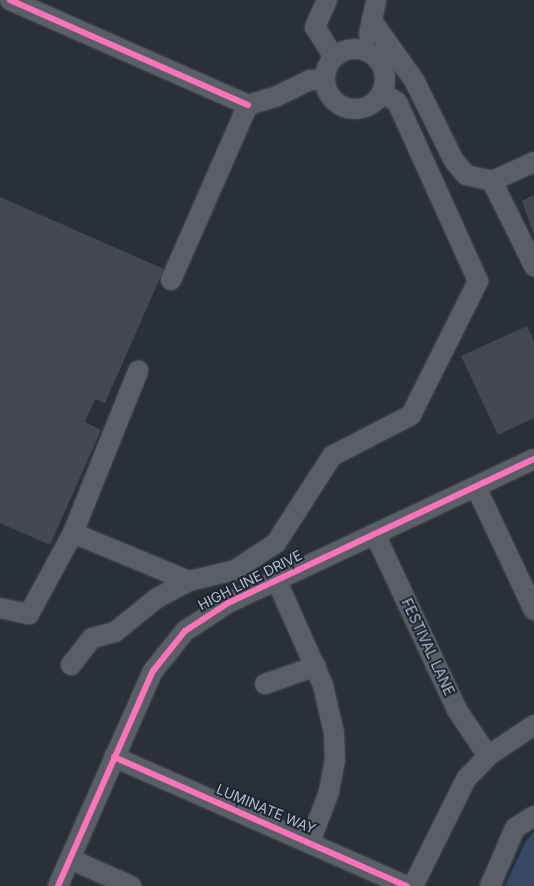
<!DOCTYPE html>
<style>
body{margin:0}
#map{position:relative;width:534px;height:886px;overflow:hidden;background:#2a3038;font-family:Inter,sans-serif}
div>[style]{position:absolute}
.water>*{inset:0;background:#384963}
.building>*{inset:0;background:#444950}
.roads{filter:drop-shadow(0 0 1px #484c53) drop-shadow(0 0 1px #484c53)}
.minor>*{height:20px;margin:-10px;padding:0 10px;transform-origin:10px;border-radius:10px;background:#5a5e66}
.minor>.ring{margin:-10px;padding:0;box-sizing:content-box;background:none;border:20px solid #5a5e66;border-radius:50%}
.cycleway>*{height:6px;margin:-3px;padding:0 3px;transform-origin:3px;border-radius:3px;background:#fb73b8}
span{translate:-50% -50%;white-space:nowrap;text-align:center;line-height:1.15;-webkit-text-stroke:4px #1d2633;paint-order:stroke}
.street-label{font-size:14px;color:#b4bcc9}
</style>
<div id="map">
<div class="water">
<i style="clip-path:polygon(534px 831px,534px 886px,505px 886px,526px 841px)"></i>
</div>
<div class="building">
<i style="clip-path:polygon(534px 195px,534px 236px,522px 201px)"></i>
<i style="clip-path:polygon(0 197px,164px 269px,105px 403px,95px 399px,85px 422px,101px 430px,50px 545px,0 523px)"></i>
<i style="clip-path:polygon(527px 326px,534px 341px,534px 418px,498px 435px,461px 356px)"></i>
</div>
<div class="roads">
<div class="minor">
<i style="left:10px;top:0;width:260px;rotate:23.8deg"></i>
<i style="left:327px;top:0;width:30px;rotate:114deg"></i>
<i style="left:315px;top:27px;width:36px;rotate:58deg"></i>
<i style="left:372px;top:21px;width:72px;rotate:54.6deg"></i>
<i style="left:414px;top:80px;width:90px;rotate:63.7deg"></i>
<i style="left:454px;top:161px;width:18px;rotate:49deg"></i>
<i style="left:466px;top:175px;width:27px;rotate:13deg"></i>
<i style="left:492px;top:181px;width:46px;rotate:-24.3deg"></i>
<i style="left:369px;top:34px;width:35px;rotate:-78deg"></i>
<i class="ring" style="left:325px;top:49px;width:40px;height:40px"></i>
<i style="left:492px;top:181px;width:95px;rotate:63.7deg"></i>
<i style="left:171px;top:280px;width:191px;rotate:-66.3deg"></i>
<i style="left:248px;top:105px;width:28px;rotate:-17deg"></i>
<i style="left:275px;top:97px;width:39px;rotate:-26deg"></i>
<i style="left:310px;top:80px;width:15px"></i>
<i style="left:476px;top:487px;width:136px;rotate:64.8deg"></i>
<i style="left:73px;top:533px;width:175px;rotate:-68.1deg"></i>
<i style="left:375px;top:534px;width:194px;rotate:65deg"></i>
<i style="left:457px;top:710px;width:55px;rotate:56deg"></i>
<i style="left:276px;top:579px;width:116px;rotate:66.1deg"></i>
<i style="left:323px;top:685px;width:49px;rotate:77.1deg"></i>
<i style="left:334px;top:733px;width:27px;rotate:88deg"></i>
<i style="left:335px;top:760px;width:33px;rotate:101deg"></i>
<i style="left:329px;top:792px;width:53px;rotate:110.8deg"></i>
<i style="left:0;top:608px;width:30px;rotate:12deg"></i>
<i style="left:29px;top:614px;width:92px;rotate:-61.5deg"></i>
<i style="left:73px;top:533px;width:126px;rotate:22.5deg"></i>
<i style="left:71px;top:665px;width:34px;rotate:-52deg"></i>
<i style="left:92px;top:638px;width:24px;rotate:-15deg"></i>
<i style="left:115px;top:632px;width:54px;rotate:-39deg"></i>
<i style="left:157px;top:598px;width:36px;rotate:-28deg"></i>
<i style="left:189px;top:581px;width:47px;rotate:-13.4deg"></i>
<i style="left:235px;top:570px;width:49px;rotate:-33.4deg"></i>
<i style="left:276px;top:543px;width:103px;rotate:-57.2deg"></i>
<i style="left:332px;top:456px;width:89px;rotate:-27.4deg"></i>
<i style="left:411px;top:415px;width:150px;rotate:-63.4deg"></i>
<i style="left:478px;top:281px;width:196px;rotate:-114.3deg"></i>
<i style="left:397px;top:102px;width:17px;rotate:-149deg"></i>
<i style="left:265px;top:684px;width:54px;rotate:-19.4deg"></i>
<i style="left:114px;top:757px;width:320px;rotate:23.8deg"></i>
<i style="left:70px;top:859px;width:67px;rotate:23.9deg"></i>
<i style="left:58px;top:886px;width:235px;rotate:-66.2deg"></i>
<i style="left:153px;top:671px;width:51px;rotate:-51.3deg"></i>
<i style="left:185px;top:631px;width:51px;rotate:-33.1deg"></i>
<i style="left:228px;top:603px;width:338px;rotate:-25.2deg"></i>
<i style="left:413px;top:886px;width:119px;rotate:-63.6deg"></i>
<i style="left:466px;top:779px;width:32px;rotate:-46deg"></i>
<i style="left:488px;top:756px;width:55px;rotate:-34deg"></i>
<i style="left:490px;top:886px;width:63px;rotate:-66.7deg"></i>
<i style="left:515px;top:828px;width:22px;rotate:-32deg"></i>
</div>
</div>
<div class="cycleway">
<i style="left:10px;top:0;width:260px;rotate:23.8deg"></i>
<i style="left:114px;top:757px;width:320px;rotate:23.8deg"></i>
<i style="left:58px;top:886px;width:235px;rotate:-66.2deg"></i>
<i style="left:153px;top:671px;width:51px;rotate:-51.3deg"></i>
<i style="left:185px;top:631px;width:51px;rotate:-33.1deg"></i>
<i style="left:228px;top:603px;width:338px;rotate:-25.2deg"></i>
</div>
<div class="street-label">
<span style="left:250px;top:580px;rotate:-27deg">HIGH LINE DRIVE</span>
<span style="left:428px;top:647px;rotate:65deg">FESTIVAL LANE</span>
<span style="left:266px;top:809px;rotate:23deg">LUMINATE WAY</span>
</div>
</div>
